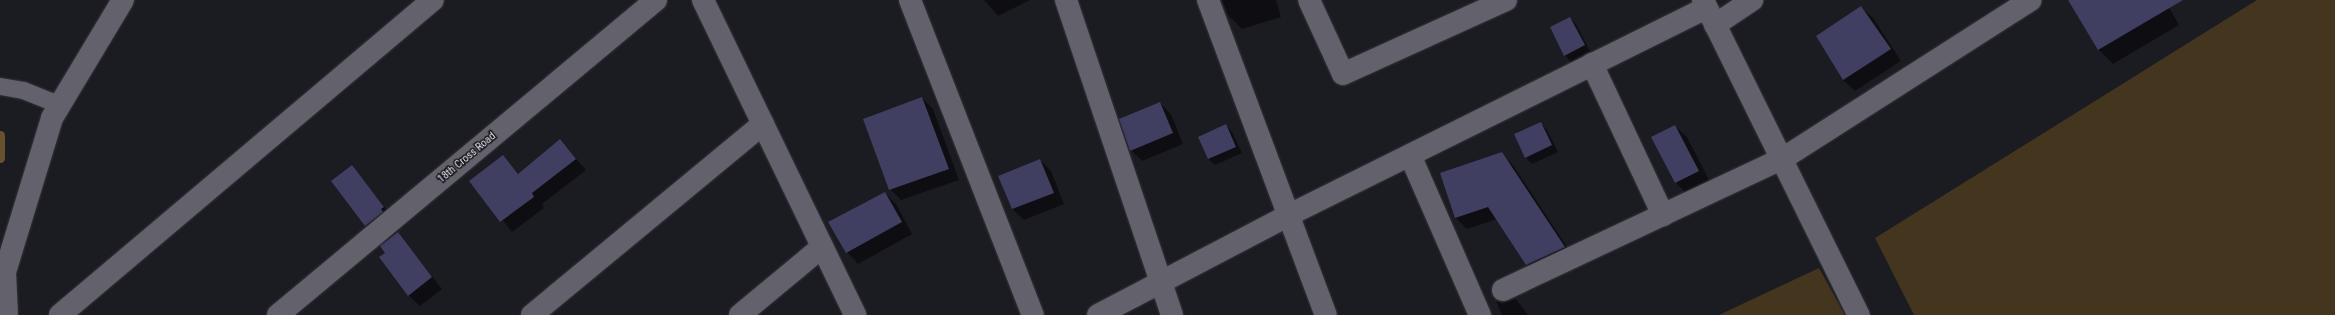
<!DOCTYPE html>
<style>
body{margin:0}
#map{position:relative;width:2335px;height:315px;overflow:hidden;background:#1b1b22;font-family:"Roboto Condensed",sans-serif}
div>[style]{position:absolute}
.green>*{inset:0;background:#43351e}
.shadow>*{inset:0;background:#0007}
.stream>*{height:9px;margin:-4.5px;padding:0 4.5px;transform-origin:4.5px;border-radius:4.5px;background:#68522e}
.building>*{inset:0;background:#403e61}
.roads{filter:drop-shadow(0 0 1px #35353a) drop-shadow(0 0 1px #35353a)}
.lane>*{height:17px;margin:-8.5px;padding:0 8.5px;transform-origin:8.5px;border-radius:8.5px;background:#63626c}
.street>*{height:22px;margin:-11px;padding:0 11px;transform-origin:11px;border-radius:11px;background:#63626c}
span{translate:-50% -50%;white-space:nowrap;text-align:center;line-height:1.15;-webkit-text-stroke:3px #121219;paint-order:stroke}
.street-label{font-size:11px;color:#efeff4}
</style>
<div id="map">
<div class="green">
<i style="clip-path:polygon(2257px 0,2335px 0,2335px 315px,1914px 315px,1875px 238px)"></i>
<i style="clip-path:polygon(1819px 268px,1845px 315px,1719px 315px)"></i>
</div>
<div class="shadow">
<i style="clip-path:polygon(984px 0,1030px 0,998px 16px)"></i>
<i style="clip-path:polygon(1222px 0,1276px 0,1281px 17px,1242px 29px,1228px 15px)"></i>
<i style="clip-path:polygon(2069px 0,2165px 0,2179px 25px,2113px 64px,2099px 50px)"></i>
<i style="clip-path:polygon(1861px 7px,1873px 18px,1901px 61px,1855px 91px,1843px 80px)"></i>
<i style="clip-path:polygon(1570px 18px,1576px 24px,1590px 51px,1571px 62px,1565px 55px)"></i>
<i style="clip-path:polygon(922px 98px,933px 109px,959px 180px,901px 200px,890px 189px)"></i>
<i style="clip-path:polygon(1160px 103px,1171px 114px,1183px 144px,1142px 161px,1131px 150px)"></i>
<i style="clip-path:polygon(1541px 123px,1547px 130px,1558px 152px,1532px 164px,1526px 158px,1515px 135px)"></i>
<i style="clip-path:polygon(1226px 126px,1232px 132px,1242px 153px,1215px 165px,1209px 159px,1199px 137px)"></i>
<i style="clip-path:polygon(1675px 126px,1687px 137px,1710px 182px,1687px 194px,1676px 183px,1652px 138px)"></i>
<i style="clip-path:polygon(560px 140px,586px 170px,542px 204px,544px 208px,512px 232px,471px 182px,503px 157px,519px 174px)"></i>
<i style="clip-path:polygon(1501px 153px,1513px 165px,1575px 259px,1539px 276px,1527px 265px,1497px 219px,1467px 229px,1456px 218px)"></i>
<i style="clip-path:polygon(1040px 160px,1051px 171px,1064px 204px,1024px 220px,1012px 209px)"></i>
<i style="clip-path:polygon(352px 166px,394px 219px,377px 237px,332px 181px)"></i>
<i style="clip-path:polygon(885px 193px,896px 204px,912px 234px,858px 264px,847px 252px)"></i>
<i style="clip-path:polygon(397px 233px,442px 289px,420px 306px,408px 295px,386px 253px)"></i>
<i style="clip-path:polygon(1516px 299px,1528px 315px,1502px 315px,1496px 301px,1502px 303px)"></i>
</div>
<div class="stream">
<i style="left:0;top:135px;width:23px;rotate:90deg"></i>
</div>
<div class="building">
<i style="clip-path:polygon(2068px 0,2183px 0,2098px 50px)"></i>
<i style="clip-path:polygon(1861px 6px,1891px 49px,1843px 80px,1816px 36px)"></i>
<i style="clip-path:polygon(1570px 17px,1585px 45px,1564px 56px,1550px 27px)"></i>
<i style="clip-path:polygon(922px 97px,949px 169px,889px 190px,863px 119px)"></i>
<i style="clip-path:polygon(1160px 102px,1173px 133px,1130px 151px,1119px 119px)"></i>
<i style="clip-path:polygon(1541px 122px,1552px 145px,1525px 158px,1514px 134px)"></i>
<i style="clip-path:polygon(1226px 124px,1236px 147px,1208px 159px,1198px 137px)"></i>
<i style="clip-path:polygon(1675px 125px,1699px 171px,1675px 183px,1651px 137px)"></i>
<i style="clip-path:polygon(560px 139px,576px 159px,532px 193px,534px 197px,500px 222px,469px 181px,503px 155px,518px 174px)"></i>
<i style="clip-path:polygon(1502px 152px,1565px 247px,1526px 265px,1488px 207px,1455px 218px,1440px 173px)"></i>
<i style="clip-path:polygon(1040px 159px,1054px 193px,1012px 209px,998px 176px)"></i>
<i style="clip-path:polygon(352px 165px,384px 207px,381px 209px,383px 212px,365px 226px,331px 181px)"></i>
<i style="clip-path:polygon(885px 192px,902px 222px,846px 253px,828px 222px)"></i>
<i style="clip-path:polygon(398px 232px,432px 277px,408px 296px,379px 257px,385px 253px,380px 246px)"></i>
</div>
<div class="roads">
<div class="lane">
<i style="left:0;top:86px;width:23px;rotate:10deg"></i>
<i style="left:23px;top:90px;width:40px;rotate:22deg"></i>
</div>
<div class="street">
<i style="left:703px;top:0;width:350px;rotate:64.2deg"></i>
<i style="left:910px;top:0;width:338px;rotate:68.7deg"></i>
<i style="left:1066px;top:0;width:332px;rotate:71.4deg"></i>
<i style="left:1208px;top:0;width:336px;rotate:69.5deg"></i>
<i style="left:1309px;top:0;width:81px;rotate:65.3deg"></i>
<i style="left:1343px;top:74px;width:179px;rotate:-24.4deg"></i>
<i style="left:1703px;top:0;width:352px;rotate:63.7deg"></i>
<i style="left:1715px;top:25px;width:45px;rotate:-34deg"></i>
<i style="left:1592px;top:64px;width:167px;rotate:64.8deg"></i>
<i style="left:1410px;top:155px;width:175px;rotate:66.4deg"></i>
<i style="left:1503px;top:290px;width:308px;rotate:-25.2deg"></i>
<i style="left:1782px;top:159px;width:295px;rotate:-32.6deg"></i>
<i style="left:7px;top:315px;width:43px;rotate:-92.7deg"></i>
<i style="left:5px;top:272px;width:161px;rotate:-73deg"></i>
<i style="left:52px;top:118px;width:138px;rotate:-59deg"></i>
<i style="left:60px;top:315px;width:488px;rotate:-40.2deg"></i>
<i style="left:278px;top:315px;width:492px;rotate:-39.8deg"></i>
<i style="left:532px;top:315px;width:300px;rotate:-39.6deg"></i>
<i style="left:740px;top:315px;width:107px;rotate:-39.7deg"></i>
<i style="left:1098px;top:315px;width:213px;rotate:-27.6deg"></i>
<i style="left:1287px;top:216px;width:468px;rotate:-26.4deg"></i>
</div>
</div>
<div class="street-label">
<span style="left:467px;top:158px;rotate:-40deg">18th Cross Road</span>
</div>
</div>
